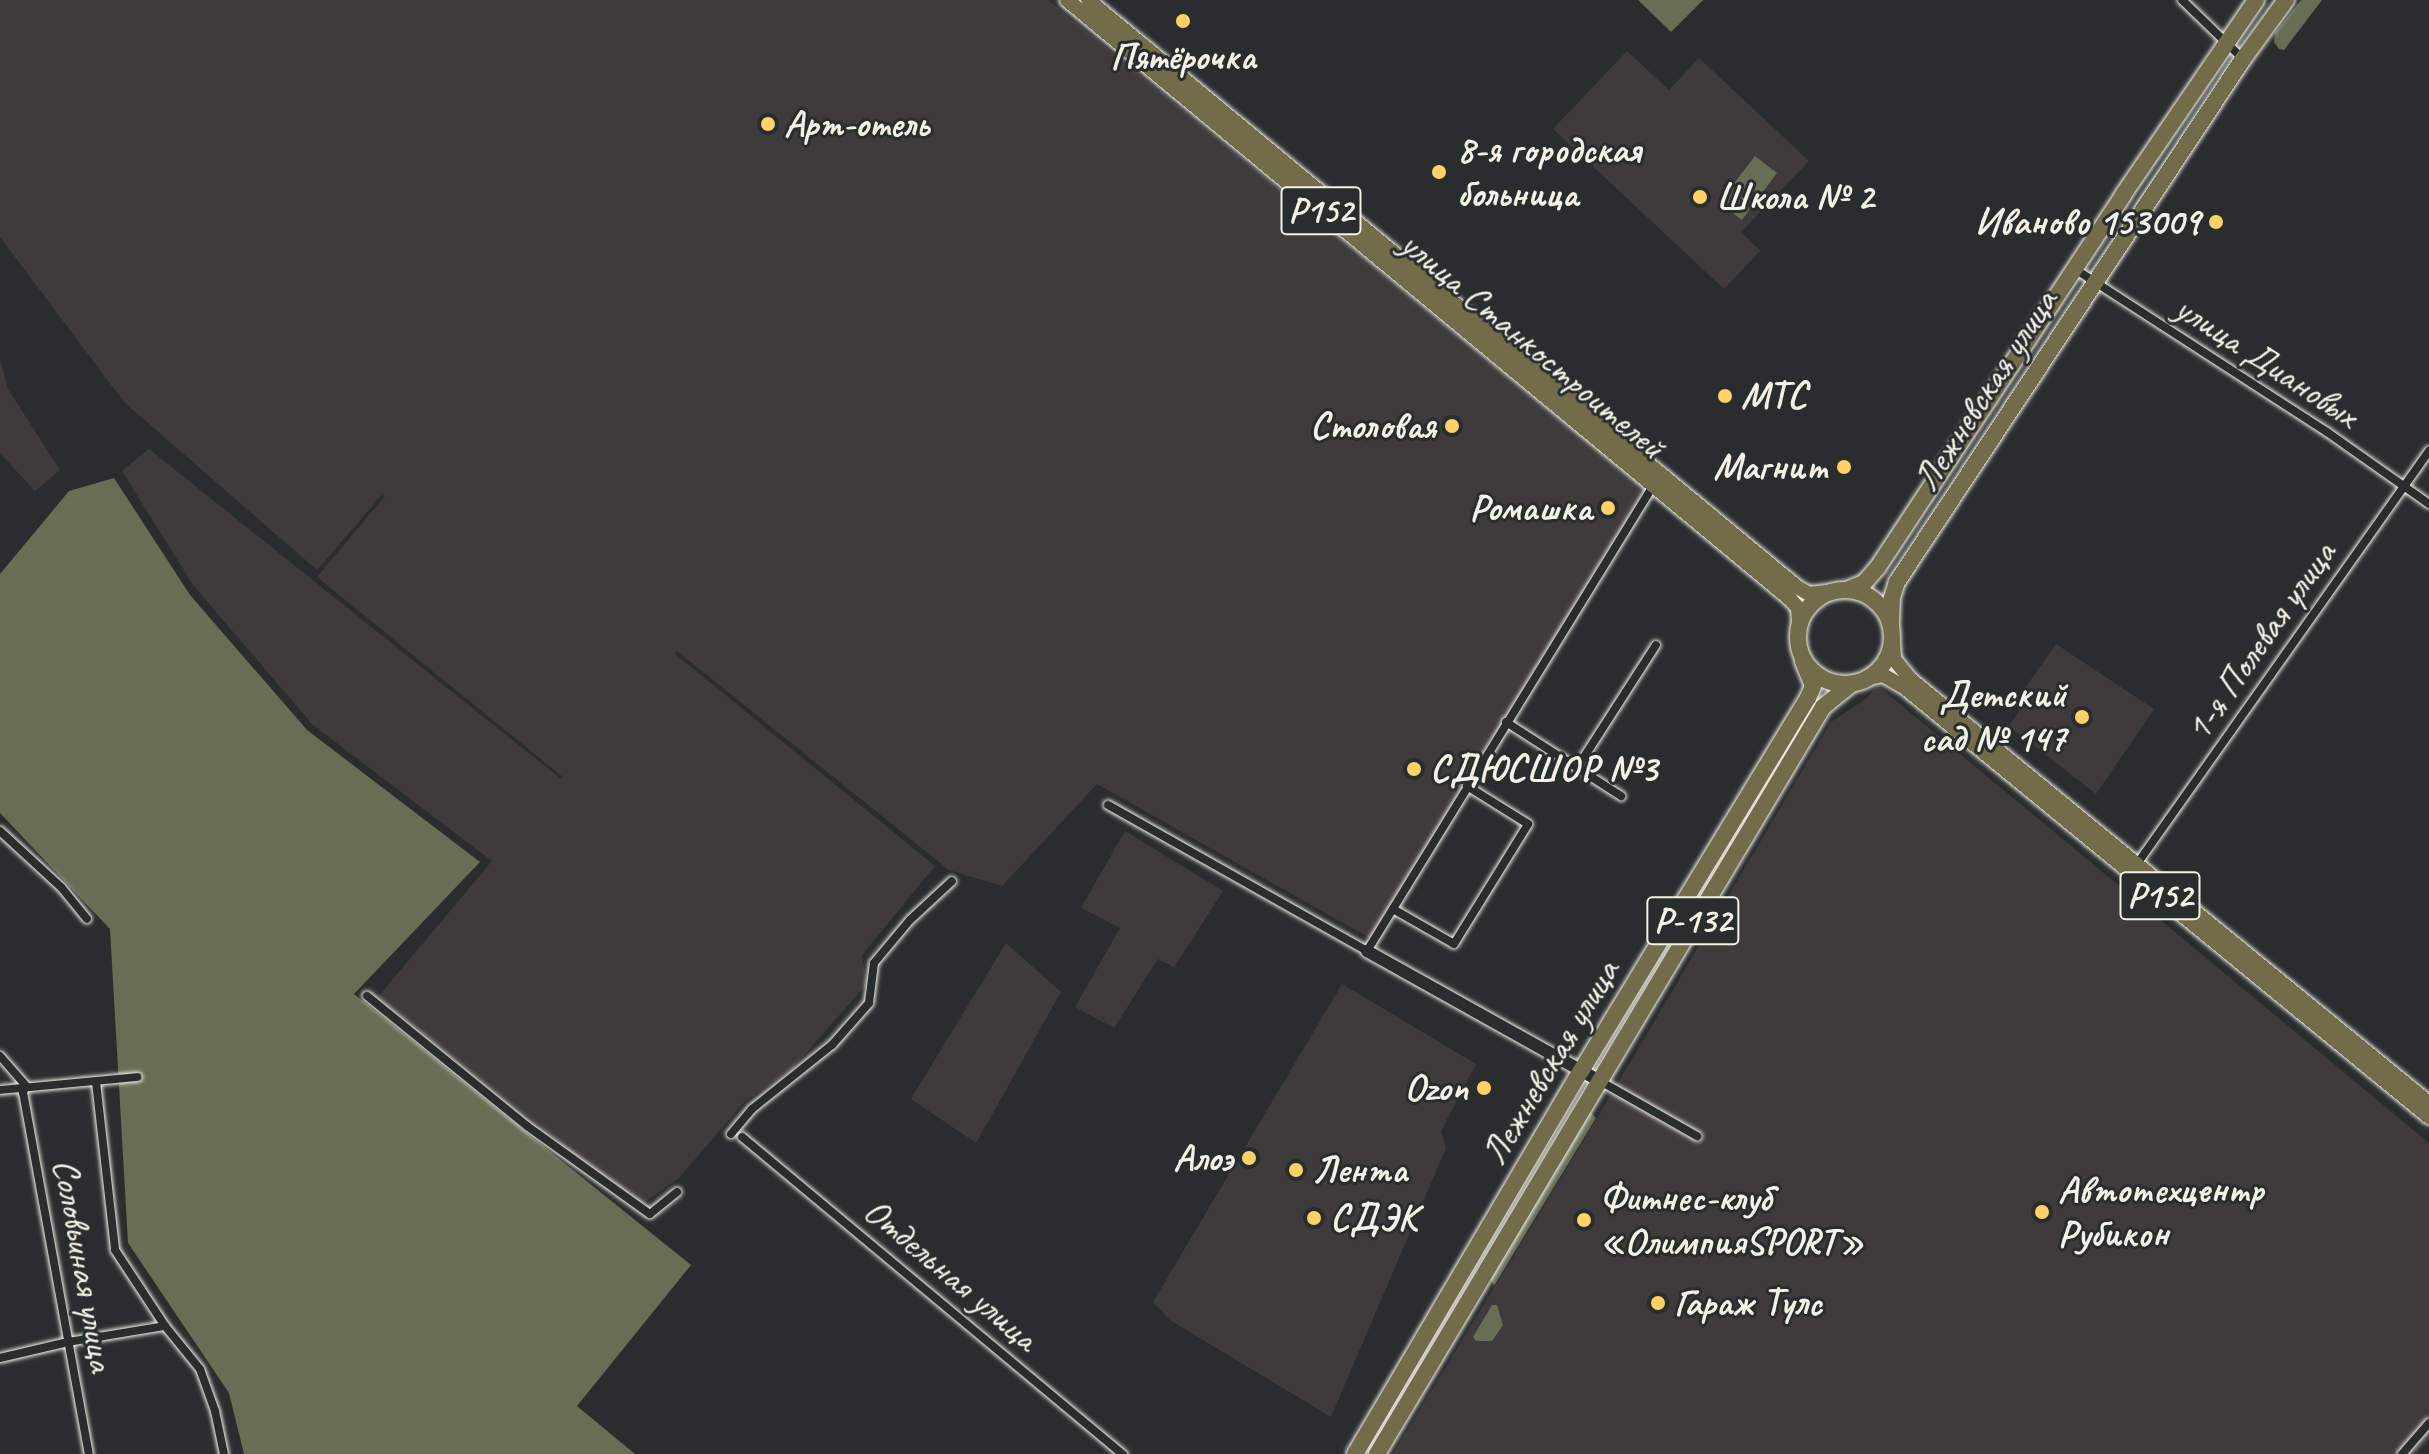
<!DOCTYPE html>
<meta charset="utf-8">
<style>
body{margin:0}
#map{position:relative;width:2429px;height:1454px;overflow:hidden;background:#2a2d2e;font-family:Caveat,sans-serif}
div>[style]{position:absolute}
.built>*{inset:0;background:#3f3b3c}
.green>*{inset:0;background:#666e54}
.roads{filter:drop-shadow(0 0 2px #f4f1e8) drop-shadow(0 0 2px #f4f1e8)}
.street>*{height:8px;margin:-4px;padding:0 4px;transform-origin:4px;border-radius:4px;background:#2a2d2e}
.secondary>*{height:12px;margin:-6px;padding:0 6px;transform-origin:6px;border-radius:6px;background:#2a2d2e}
.primary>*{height:14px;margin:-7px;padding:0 7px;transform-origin:7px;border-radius:7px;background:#726c4b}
.highway>*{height:16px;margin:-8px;padding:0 8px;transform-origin:8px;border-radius:8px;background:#726c4b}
.highway>.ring{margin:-8px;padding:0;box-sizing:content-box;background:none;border:16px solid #726c4b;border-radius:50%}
.dots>*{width:22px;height:22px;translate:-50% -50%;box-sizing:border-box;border:4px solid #2a2d2e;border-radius:50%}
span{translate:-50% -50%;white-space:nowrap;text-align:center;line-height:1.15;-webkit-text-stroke:6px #2a2d2e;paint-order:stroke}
.shield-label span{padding:2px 6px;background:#2a2d2e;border:2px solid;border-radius:6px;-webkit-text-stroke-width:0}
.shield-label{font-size:36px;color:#f4f1e8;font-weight:700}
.poi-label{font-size:38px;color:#f4f1e8;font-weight:700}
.left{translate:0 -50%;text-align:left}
.right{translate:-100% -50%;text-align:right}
.street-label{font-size:38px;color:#f4f1e8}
</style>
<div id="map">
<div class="built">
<i style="clip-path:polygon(0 0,1048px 0,1648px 490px,1373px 940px,1097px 784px,1002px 886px,949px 870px,677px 651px,675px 654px,935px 866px,862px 955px,867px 984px,791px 1070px,745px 1101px,679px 1178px,642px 1204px,605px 1178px,378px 997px,492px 861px,313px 725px,193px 585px,122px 471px,149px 449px,561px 779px,563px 777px,317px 577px,385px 496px,382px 495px,317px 570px,124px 402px,0 237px)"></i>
<i style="clip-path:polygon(1627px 51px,1669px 90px,1699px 58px,1809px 161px,1741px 232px,1760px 251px,1724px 289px,1553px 129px)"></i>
<i style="clip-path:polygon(0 359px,8px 389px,60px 470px,35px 491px,0 453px)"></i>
<i style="clip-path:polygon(2056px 644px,2154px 709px,2096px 794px,2009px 726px,2029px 697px,2023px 691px)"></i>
<i style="clip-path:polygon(1877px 685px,2429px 1143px,2429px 1440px,2416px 1454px,1393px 1454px,1599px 1115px,1831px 722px,1867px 698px)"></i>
<i style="clip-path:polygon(1125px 831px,1223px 891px,1174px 967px,1158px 959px,1114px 1028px,1075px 1007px,1120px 928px,1081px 908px)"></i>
<i style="clip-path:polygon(1006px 943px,1061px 992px,976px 1143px,911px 1099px)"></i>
<i style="clip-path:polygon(1342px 984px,1476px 1064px,1441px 1131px,1446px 1148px,1331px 1417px,1170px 1320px,1153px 1302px)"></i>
</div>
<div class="green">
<i style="clip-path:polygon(1638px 0,1703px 0,1671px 32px)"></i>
<i style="clip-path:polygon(2301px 0,2322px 0,2284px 50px,2279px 49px,2274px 42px,2275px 33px)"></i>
<i style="clip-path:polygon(1755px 156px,1777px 173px,1742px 220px,1719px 203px)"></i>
<i style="clip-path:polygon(114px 478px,190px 595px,307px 730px,480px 862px,354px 994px,691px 1265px,577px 1406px,635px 1454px,244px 1454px,229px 1393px,128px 1243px,110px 929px,0 813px,0 574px,69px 491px)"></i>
<i style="clip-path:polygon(1589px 1111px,1596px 1118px,1494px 1286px,1490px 1277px)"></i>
<i style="clip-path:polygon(1492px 1305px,1497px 1305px,1503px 1325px,1492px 1341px,1476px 1341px,1473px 1337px)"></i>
</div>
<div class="roads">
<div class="street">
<i style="left:2182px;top:0;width:85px;rotate:44deg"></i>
<i style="left:2075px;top:269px;width:300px;rotate:32.9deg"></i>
<i style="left:2327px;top:432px;width:125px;rotate:35.2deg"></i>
<i style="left:1506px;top:722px;width:137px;rotate:32.8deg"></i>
<i style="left:1577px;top:768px;width:146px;rotate:-57.3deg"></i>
<i style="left:1108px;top:805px;width:297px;rotate:29.4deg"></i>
<i style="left:1367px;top:951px;width:546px;rotate:-58.41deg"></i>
<i style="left:0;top:831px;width:83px;rotate:42.6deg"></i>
<i style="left:61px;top:887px;width:41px;rotate:50.9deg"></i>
<i style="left:2137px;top:864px;width:506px;rotate:-54.74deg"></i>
<i style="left:1393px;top:909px;width:70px;rotate:29.8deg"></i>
<i style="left:1454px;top:944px;width:141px;rotate:-58.3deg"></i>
<i style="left:1528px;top:824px;width:72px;rotate:-148.1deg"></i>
<i style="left:367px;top:996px;width:206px;rotate:39.1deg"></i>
<i style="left:527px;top:1126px;width:151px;rotate:35.6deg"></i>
<i style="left:650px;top:1214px;width:35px;rotate:-39deg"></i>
<i style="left:0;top:1056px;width:40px;rotate:49deg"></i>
<i style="left:1600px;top:1081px;width:112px;rotate:29.6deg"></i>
<i style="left:96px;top:1082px;width:169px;rotate:83.5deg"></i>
<i style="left:115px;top:1250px;width:91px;rotate:56.7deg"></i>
<i style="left:165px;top:1326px;width:55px;rotate:50.9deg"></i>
<i style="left:200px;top:1369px;width:45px;rotate:70.3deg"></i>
<i style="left:215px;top:1411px;width:44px;rotate:78.2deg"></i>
<i style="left:26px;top:1086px;width:7px;rotate:117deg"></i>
<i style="left:23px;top:1092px;width:368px;rotate:79.7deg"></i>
<i style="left:0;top:1090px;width:138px;rotate:-5.4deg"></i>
<i style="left:731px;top:1134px;width:33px;rotate:-50deg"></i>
<i style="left:752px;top:1109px;width:102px;rotate:-38.7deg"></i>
<i style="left:832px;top:1045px;width:56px;rotate:-48.6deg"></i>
<i style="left:869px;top:1003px;width:40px;rotate:-82.9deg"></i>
<i style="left:874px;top:963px;width:56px;rotate:-50.1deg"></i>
<i style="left:910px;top:920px;width:57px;rotate:-42.9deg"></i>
<i style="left:742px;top:1137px;width:496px;rotate:39.8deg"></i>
<i style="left:0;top:1358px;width:70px;rotate:-13.2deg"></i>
<i style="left:68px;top:1342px;width:98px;rotate:-9.4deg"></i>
<i style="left:2402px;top:1454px;width:41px;rotate:-48.9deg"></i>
</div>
<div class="secondary">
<i style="left:1367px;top:951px;width:265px;rotate:29.2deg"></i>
</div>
<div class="primary">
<i style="left:1067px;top:0;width:939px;rotate:39.64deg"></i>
<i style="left:1790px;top:599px;width:12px;rotate:48deg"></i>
<i style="left:1798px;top:608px;width:15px;rotate:86deg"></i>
<i style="left:1088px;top:0;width:920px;rotate:39.62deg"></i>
<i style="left:1797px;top:587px;width:14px;rotate:30deg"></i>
<i style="left:1809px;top:594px;width:24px;rotate:-7deg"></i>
<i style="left:1893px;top:643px;width:16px;rotate:86deg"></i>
<i style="left:1894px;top:659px;width:26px;rotate:51deg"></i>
<i style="left:1910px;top:679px;width:670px;rotate:39.25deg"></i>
<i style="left:1868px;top:678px;width:15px;rotate:-11deg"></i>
<i style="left:1883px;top:675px;width:24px;rotate:30deg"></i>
<i style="left:1904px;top:687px;width:679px;rotate:39.32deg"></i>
</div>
<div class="highway">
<i style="left:1849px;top:589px;width:16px;rotate:-22deg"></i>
<i style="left:1864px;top:583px;width:21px;rotate:-49deg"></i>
<i style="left:1878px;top:567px;width:445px;rotate:-56.6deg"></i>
<i style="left:2123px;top:195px;width:236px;rotate:-55.7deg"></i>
<i class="ring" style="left:1798px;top:590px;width:78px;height:78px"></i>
<i style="left:1891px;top:624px;width:26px;rotate:-88deg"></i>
<i style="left:1892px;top:598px;width:17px;rotate:-73deg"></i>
<i style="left:1897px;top:582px;width:627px;rotate:-56.51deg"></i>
<i style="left:2243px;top:59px;width:73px;rotate:-53.9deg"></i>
<i style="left:1355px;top:1454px;width:445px;rotate:-59.5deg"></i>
<i style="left:1581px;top:1071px;width:437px;rotate:-58.7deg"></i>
<i style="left:1808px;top:698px;width:13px;rotate:-67deg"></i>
<i style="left:1813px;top:686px;width:27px;rotate:-112deg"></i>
<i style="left:1377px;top:1454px;width:870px;rotate:-59.16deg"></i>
<i style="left:1823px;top:707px;width:36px;rotate:-39deg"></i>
</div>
</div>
<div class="dots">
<i style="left:1183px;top:21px;background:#ffd166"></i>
<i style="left:768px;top:124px;background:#ffd166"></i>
<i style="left:1439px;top:172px;background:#ffd166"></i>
<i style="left:1700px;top:197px;background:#ffd166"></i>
<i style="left:2216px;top:222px;background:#ffd166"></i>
<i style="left:1725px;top:396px;background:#ffd166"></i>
<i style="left:1452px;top:426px;background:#ffd166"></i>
<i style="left:1844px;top:467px;background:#ffd166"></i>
<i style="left:1608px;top:508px;background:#ffd166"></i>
<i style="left:2082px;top:717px;background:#ffd166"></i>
<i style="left:1414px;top:769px;background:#ffd166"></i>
<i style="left:1484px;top:1088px;background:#ffd166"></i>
<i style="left:1249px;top:1158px;background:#ffd166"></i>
<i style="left:1296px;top:1170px;background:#ffd166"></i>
<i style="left:2042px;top:1212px;background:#ffd166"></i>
<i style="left:1314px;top:1218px;background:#ffd166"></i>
<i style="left:1584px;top:1220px;background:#ffd166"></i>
<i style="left:1658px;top:1303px;background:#ffd166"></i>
</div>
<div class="shield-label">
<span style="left:1321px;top:211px">Р152</span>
<span style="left:2160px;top:896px">Р152</span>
<span style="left:1693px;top:921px">Р-132</span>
</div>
<div class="poi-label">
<span style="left:1183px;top:57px">Пятёрочка</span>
<span class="left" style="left:784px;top:124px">Арт-отель</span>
<span class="left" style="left:1457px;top:172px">8-я городская<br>больница</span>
<span class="left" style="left:1716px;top:197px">Школа № 2</span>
<span class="right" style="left:2200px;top:222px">Иваново 153009</span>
<span class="left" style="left:1741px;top:396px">МТС</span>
<span class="right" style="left:1436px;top:426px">Столовая</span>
<span class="right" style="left:1828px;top:467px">Магнит</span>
<span class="right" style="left:1592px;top:508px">Ромашка</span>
<span class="right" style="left:2066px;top:717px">Детский<br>сад № 147</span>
<span class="left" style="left:1430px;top:769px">СДЮСШОР №3</span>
<span class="right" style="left:1468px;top:1088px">Ozon</span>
<span class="right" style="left:1233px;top:1158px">Алоэ</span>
<span class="left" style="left:1312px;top:1170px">Лента</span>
<span class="left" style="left:2058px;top:1212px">Автотехцентр<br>Рубикон</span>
<span class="left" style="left:1600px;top:1220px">Фитнес-клуб<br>«ОлимпияSPORT»</span>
<span class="left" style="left:1330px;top:1218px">СДЭК</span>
<span class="left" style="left:1674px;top:1303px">Гараж Тулс</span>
</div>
<div class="street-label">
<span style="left:1533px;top:345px;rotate:40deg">улица Станкостроителей</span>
<span style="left:2267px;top:361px;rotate:33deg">улица Диановых</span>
<span style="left:1985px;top:390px;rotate:-57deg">Лежневская улица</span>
<span style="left:2260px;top:641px;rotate:-55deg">1-я Полевая улица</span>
<span style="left:1550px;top:1062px;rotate:-59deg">Лежневская улица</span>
<span style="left:84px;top:1265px;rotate:80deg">Соловьиная улица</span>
<span style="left:951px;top:1274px;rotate:40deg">Отдельная улица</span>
</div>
</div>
